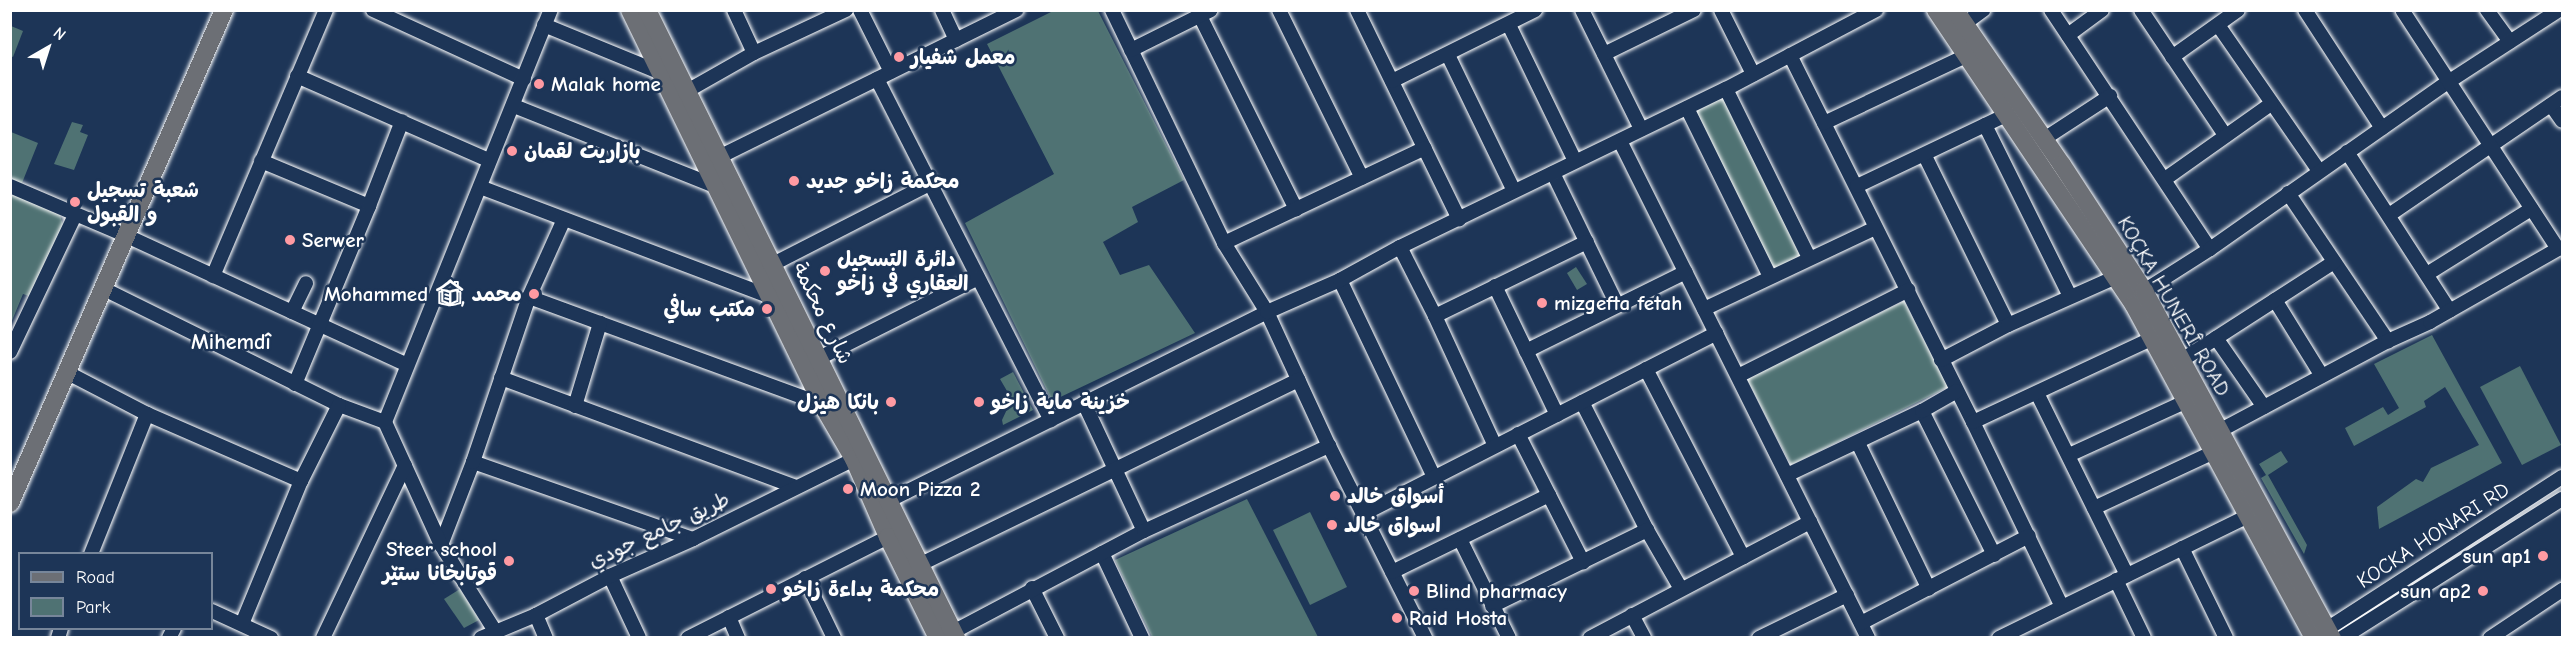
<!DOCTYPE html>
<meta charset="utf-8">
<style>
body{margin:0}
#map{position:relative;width:2573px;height:648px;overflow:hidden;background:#1d3557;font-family:"Comic Neue","Playpen Sans Arabic",sans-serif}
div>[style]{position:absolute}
.green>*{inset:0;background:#4f7273}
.roads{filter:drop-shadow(0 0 2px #fff) drop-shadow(0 0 2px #fff)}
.minor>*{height:14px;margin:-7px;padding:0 7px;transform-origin:7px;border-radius:7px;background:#1d3557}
.major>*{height:18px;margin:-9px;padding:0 9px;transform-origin:9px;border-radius:9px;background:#6c6f75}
.dots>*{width:16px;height:16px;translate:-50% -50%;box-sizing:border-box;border:3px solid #1d3557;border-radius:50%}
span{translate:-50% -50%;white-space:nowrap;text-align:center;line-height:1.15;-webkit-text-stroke:5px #1d3557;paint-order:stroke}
.poi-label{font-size:21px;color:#fff;font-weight:700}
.left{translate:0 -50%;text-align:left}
.right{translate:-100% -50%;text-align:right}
.street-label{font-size:21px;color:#fff}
.neighbourhood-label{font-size:22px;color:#fff;font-weight:700}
.frame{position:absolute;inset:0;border:12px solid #fff;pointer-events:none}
.legend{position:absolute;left:18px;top:552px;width:195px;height:78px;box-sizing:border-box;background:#1d3557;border:2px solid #77869a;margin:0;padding:8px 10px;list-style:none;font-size:18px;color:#fff}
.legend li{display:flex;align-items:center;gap:12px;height:30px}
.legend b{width:30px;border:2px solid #77869a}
.north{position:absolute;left:18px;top:18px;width:60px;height:60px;-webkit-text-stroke:4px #1d3557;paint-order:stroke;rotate:39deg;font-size:16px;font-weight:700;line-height:24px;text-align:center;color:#fff}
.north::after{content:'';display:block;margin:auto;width:21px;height:27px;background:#fff;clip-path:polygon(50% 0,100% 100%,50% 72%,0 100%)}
</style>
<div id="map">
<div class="green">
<i style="clip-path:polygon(1055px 10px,1098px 11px,1184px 180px,1132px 207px,1138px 222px,1103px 242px,1120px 275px,1149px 265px,1195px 333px,1052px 401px,965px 223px,1054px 174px,987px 44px)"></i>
<i style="clip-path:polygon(11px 26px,23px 31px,13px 57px,11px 56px)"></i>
<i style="clip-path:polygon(1725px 95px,1803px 255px,1772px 270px,1694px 110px)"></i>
<i style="clip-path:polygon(72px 122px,83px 125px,80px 132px,88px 135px,74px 170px,54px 164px)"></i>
<i style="clip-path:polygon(11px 132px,38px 143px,22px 183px,11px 179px)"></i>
<i style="clip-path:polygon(11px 193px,60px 215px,63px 225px,29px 296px,23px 294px,11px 323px)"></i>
<i style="clip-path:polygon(1576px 267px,1587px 284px,1577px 290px,1567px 273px)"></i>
<i style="clip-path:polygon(1904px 301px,1948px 387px,1791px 465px,1747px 379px)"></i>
<i style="clip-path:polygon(2432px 335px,2502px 463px,2379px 529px,2377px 507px,2416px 479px,2423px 482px,2431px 468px,2479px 445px,2445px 387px,2424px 401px,2426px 407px,2354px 446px,2345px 428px,2383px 407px,2388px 415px,2399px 408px,2374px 364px)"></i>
<i style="clip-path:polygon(2520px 366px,2561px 445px,2522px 465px,2480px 387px)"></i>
<i style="clip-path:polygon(1013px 372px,1033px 410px,1003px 425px,1002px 420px,1009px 405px,1007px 391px,1000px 379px)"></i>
<i style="clip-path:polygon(2281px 451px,2288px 462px,2268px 475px,2307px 545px,2304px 554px,2261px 478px,2266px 475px,2259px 464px)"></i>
<i style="clip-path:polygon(1247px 499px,1318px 637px,1152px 637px,1115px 560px)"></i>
<i style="clip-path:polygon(1310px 512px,1347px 587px,1310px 605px,1273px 530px)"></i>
<i style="clip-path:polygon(460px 589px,479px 620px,464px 628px,444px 599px)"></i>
</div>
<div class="roads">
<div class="minor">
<i style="left:373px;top:10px;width:166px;rotate:24.6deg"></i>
<i style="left:734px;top:10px;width:47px;rotate:65.1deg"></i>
<i style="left:860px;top:10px;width:69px;rotate:63.4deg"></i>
<i style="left:942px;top:10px;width:33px;rotate:65deg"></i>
<i style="left:1112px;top:10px;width:259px;rotate:64.3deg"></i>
<i style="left:1224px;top:243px;width:81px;rotate:58.1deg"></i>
<i style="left:1267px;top:312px;width:148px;rotate:65.2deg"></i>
<i style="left:1329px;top:446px;width:215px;rotate:63.4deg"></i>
<i style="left:1279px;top:10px;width:187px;rotate:63.7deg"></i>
<i style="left:1357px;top:10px;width:233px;rotate:64deg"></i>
<i style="left:1582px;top:10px;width:133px;rotate:63.6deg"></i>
<i style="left:1721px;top:10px;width:72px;rotate:63.4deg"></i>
<i style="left:2051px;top:10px;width:287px;rotate:56.4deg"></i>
<i style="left:2141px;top:10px;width:151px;rotate:56.1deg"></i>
<i style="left:2305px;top:10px;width:141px;rotate:56.9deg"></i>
<i style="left:2487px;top:10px;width:39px;rotate:54deg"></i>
<i style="left:1200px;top:16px;width:216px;rotate:63.6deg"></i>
<i style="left:1964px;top:24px;width:24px;rotate:-36deg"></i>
<i style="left:544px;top:25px;width:126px;rotate:22.3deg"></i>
<i style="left:1509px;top:25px;width:151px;rotate:64.1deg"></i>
<i style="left:2218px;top:25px;width:178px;rotate:55.3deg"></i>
<i style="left:2068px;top:35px;width:42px;rotate:-36.3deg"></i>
<i style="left:1131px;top:50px;width:89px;rotate:-26.6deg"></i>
<i style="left:1604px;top:54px;width:100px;rotate:-26.1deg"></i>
<i style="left:1448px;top:55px;width:151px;rotate:64.1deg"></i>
<i style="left:1790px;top:55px;width:410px;rotate:63.5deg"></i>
<i style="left:1973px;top:422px;width:205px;rotate:64.3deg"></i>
<i style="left:2172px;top:57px;width:81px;rotate:-35.5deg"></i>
<i style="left:297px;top:76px;width:209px;rotate:23.7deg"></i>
<i style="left:877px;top:79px;width:383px;rotate:63deg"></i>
<i style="left:1392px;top:81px;width:160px;rotate:-26.4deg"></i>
<i style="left:1726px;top:89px;width:188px;rotate:63.8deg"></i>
<i style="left:687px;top:91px;width:77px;rotate:-29.6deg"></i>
<i style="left:754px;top:53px;width:102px;rotate:-25.1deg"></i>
<i style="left:2551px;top:105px;width:19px;rotate:55deg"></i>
<i style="left:514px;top:106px;width:214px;rotate:21.7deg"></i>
<i style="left:1687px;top:108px;width:188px;rotate:63.8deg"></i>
<i style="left:1824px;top:123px;width:157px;rotate:-25.3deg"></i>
<i style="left:1985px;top:125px;width:191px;rotate:63.6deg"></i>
<i style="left:2044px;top:139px;width:79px;rotate:-33.1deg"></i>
<i style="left:1620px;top:141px;width:555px;rotate:63.48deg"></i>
<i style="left:2347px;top:152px;width:189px;rotate:57.1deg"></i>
<i style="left:1925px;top:156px;width:188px;rotate:63.8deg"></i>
<i style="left:719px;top:157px;width:332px;rotate:-26.3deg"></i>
<i style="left:261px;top:161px;width:117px;rotate:22.6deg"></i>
<i style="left:1553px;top:173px;width:147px;rotate:64.1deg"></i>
<i style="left:2165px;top:179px;width:130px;rotate:-35.3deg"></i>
<i style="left:10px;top:186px;width:127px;rotate:23.1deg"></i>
<i style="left:127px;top:236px;width:308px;rotate:24.7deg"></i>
<i style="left:1857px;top:186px;width:165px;rotate:-25.5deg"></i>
<i style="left:480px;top:187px;width:308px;rotate:20.7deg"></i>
<i style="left:2288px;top:193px;width:179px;rotate:56deg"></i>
<i style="left:2389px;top:215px;width:209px;rotate:-34.3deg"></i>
<i style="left:1224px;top:243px;width:222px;rotate:-25.3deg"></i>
<i style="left:1400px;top:247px;width:77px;rotate:63.1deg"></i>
<i style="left:1435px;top:316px;width:143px;rotate:65.2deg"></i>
<i style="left:773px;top:264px;width:178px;rotate:-27.1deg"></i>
<i style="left:2427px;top:274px;width:123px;rotate:-32deg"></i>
<i style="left:213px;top:276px;width:289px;rotate:-67deg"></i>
<i style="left:1340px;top:280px;width:218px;rotate:64.5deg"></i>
<i style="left:1495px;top:286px;width:143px;rotate:64.3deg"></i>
<i style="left:104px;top:289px;width:262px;rotate:26.3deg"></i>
<i style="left:339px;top:405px;width:49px;rotate:20.3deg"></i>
<i style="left:2144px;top:291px;width:78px;rotate:-32.5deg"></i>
<i style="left:2210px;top:249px;width:291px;rotate:-35.1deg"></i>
<i style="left:2448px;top:82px;width:132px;rotate:-33deg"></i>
<i style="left:529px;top:297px;width:312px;rotate:20.1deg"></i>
<i style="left:2275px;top:300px;width:89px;rotate:58.3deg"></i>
<i style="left:1704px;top:309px;width:189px;rotate:-25.3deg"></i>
<i style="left:292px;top:312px;width:32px;rotate:-64deg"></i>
<i style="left:1435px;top:316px;width:169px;rotate:-26deg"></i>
<i style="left:2216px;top:338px;width:84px;rotate:55.2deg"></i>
<i style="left:1526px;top:351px;width:178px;rotate:-26.3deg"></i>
<i style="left:10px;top:352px;width:152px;rotate:-64.6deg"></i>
<i style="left:819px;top:358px;width:178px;rotate:-26.7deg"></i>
<i style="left:1941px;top:360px;width:76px;rotate:-27.6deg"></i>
<i style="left:2008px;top:325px;width:118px;rotate:-24deg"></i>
<i style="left:2182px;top:360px;width:181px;rotate:-32.8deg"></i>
<i style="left:1646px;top:369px;width:212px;rotate:62.7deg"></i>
<i style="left:68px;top:373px;width:89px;rotate:27.4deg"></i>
<i style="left:147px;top:414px;width:168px;rotate:23.5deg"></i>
<i style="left:1738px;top:376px;width:191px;rotate:-26.8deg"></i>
<i style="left:501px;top:378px;width:314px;rotate:20.3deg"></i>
<i style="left:295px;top:384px;width:193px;rotate:-67.4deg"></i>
<i style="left:369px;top:206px;width:91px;rotate:-68.8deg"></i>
<i style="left:2037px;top:393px;width:203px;rotate:63.7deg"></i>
<i style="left:1582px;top:402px;width:144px;rotate:63.1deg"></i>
<i style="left:1647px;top:530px;width:68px;rotate:60deg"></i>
<i style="left:1084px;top:403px;width:141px;rotate:64.9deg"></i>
<i style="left:575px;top:406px;width:87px;rotate:-73.2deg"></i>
<i style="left:1922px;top:411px;width:161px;rotate:63.4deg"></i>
<i style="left:1973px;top:422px;width:199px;rotate:-25deg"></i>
<i style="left:2221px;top:430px;width:189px;rotate:-28.1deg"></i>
<i style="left:2388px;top:341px;width:46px;rotate:-24.3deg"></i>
<i style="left:2430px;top:322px;width:147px;rotate:-29.7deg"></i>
<i style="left:2558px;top:249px;width:285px;rotate:-123.1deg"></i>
<i style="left:1518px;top:434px;width:144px;rotate:63.1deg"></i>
<i style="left:1858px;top:443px;width:162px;rotate:64.1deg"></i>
<i style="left:2069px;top:455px;width:130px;rotate:-24.6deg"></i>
<i style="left:473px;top:462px;width:233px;rotate:19.3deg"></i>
<i style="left:1787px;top:475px;width:149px;rotate:-25.4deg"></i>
<i style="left:1922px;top:411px;width:40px;rotate:-29.7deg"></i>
<i style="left:890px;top:500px;width:421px;rotate:-26.5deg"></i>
<i style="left:1267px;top:312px;width:80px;rotate:-23.7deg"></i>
<i style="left:1340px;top:280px;width:68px;rotate:-28.8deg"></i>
<i style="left:1400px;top:247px;width:362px;rotate:-25.9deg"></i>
<i style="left:1726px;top:89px;width:170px;rotate:-27.8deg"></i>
<i style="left:2094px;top:508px;width:132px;rotate:-25deg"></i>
<i style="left:1363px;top:514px;width:397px;rotate:-27.1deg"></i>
<i style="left:1460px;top:539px;width:110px;rotate:63.7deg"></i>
<i style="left:441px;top:545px;width:89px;rotate:-68.9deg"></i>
<i style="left:473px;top:462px;width:174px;rotate:-71.3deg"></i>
<i style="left:529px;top:297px;width:85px;rotate:-65.8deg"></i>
<i style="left:2182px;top:548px;width:100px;rotate:63.9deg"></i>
<i style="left:1102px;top:553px;width:94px;rotate:64.8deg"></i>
<i style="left:91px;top:554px;width:151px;rotate:-68.2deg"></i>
<i style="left:921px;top:564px;width:420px;rotate:-26deg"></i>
<i style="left:1392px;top:572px;width:175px;rotate:-26.1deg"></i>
<i style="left:610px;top:576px;width:68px;rotate:64.9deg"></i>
<i style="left:805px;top:578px;width:67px;rotate:64.2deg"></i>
<i style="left:2116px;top:580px;width:64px;rotate:64.2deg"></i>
<i style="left:1032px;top:588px;width:56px;rotate:63.4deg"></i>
<i style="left:1492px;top:606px;width:173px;rotate:-26.1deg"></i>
<i style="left:212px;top:611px;width:65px;rotate:24.6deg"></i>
<i style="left:536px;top:615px;width:25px;rotate:67deg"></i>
<i style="left:1632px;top:615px;width:26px;rotate:62deg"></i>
<i style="left:729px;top:617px;width:23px;rotate:67deg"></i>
<i style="left:1861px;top:623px;width:189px;rotate:-27.4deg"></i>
<i style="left:242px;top:624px;width:155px;rotate:-67.6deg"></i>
<i style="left:301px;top:481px;width:85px;rotate:-63.4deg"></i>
<i style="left:2327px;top:629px;width:280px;rotate:-32.9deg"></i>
<i style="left:495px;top:631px;width:102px;rotate:-122.1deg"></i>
<i style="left:441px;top:545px;width:135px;rotate:-114.5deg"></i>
<i style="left:385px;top:422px;width:444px;rotate:-68.1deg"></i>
<i style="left:953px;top:632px;width:216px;rotate:-27.9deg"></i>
<i style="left:1144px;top:531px;width:204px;rotate:-24.7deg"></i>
<i style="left:58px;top:638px;width:10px;rotate:-73deg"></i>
<i style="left:169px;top:638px;width:11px;rotate:-63deg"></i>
<i style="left:323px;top:638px;width:191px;rotate:-64.6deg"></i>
<i style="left:481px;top:638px;width:60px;rotate:-22.7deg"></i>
<i style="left:536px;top:615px;width:84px;rotate:-27.8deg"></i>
<i style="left:610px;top:576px;width:91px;rotate:-24deg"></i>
<i style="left:693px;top:539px;width:180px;rotate:-26.4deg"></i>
<i style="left:688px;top:638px;width:224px;rotate:-26.8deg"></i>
<i style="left:1590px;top:638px;width:249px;rotate:-27.8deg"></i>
<i style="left:1759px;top:638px;width:98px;rotate:-26deg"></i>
<i style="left:1999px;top:638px;width:277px;rotate:-26.1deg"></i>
<i style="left:2342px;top:638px;width:260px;rotate:-32.3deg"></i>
<i style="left:2490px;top:638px;width:87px;rotate:-33.7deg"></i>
</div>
<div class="major">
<i style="left:630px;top:10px;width:438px;rotate:64deg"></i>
<i style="left:822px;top:404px;width:64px;rotate:59.8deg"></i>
<i style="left:854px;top:459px;width:85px;rotate:66.4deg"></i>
<i style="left:888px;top:537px;width:113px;rotate:63.7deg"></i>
<i style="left:647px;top:10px;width:700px;rotate:63.8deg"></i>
<i style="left:1936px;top:10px;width:355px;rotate:56.1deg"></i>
<i style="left:2134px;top:305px;width:379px;rotate:61.6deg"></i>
<i style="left:1955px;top:10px;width:188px;rotate:55.4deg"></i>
<i style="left:2062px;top:165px;width:150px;rotate:56.9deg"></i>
<i style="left:2144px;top:291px;width:395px;rotate:61.6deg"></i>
<i style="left:10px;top:503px;width:537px;rotate:-66.54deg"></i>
</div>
</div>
<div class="dots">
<i style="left:899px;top:57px;background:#ff9aa2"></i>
<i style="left:539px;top:84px;background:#ff9aa2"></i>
<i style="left:512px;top:151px;background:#ff9aa2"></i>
<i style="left:794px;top:181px;background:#ff9aa2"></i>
<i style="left:75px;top:202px;background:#ff9aa2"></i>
<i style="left:290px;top:240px;background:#ff9aa2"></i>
<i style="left:825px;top:271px;background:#ff9aa2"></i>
<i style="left:534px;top:294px;background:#ff9aa2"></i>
<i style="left:1542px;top:303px;background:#ff9aa2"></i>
<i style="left:767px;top:309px;background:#ff9aa2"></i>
<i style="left:891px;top:402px;background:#ff9aa2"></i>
<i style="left:979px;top:402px;background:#ff9aa2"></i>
<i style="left:848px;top:489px;background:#ff9aa2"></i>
<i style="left:1335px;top:496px;background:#ff9aa2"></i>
<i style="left:1332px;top:525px;background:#ff9aa2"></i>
<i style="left:2543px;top:556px;background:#ff9aa2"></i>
<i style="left:509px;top:561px;background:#ff9aa2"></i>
<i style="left:771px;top:589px;background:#ff9aa2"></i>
<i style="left:1414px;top:591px;background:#ff9aa2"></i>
<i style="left:2483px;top:591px;background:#ff9aa2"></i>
<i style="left:1397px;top:618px;background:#ff9aa2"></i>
</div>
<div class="poi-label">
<span class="left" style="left:911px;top:57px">معمل شفيار</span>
<span class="left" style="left:551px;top:84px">Malak home</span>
<span class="left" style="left:524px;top:151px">بازاريت لقمان</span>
<span class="left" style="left:806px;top:181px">محكمة زاخو جديد</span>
<span class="left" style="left:87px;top:202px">شعبة تسجيل<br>و القبول</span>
<span class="left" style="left:302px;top:240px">Serwer</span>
<span class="left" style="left:837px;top:271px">دائرة التسجيل<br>العقاري في زاخو</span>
<span class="right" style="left:522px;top:294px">Mohammed 🏠 محمد</span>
<span class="left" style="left:1554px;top:303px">mizgefta fetah</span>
<span class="right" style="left:755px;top:309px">مكتب سافي</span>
<span class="right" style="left:879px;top:402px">بانکا هیزل</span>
<span class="left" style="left:991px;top:402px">خزينة ماية زاخو</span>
<span class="left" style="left:860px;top:489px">Moon Pizza 2</span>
<span class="left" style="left:1347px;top:496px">أسواق خالد</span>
<span class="left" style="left:1344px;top:525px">اسواق خالد</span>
<span class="right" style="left:497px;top:561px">Steer school<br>قوتابخانا ستێر</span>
<span class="right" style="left:2531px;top:556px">sun ap1</span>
<span class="left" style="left:783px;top:589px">محكمة بداءة زاخو</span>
<span class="left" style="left:1426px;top:591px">Blind pharmacy</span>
<span class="right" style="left:2471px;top:591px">sun ap2</span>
<span class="left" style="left:1409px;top:618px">Raid Hosta</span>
</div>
<div class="street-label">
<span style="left:2174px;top:306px;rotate:60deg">KOÇKA HUNERÎ ROAD</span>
<span style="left:823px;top:313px;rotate:64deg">شارع محكمة</span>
<span style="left:659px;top:530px;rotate:-25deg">طريق جامع جودي</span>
<span style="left:2433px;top:535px;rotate:-33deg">KOCKA HONARI RD</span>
</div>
<div class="neighbourhood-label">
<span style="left:231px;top:343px">Mihemdî</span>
</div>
<div class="frame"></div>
<ul class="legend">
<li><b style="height:8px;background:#6c6f75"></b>Road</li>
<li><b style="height:16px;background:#4f7273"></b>Park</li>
</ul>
<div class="north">N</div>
</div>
